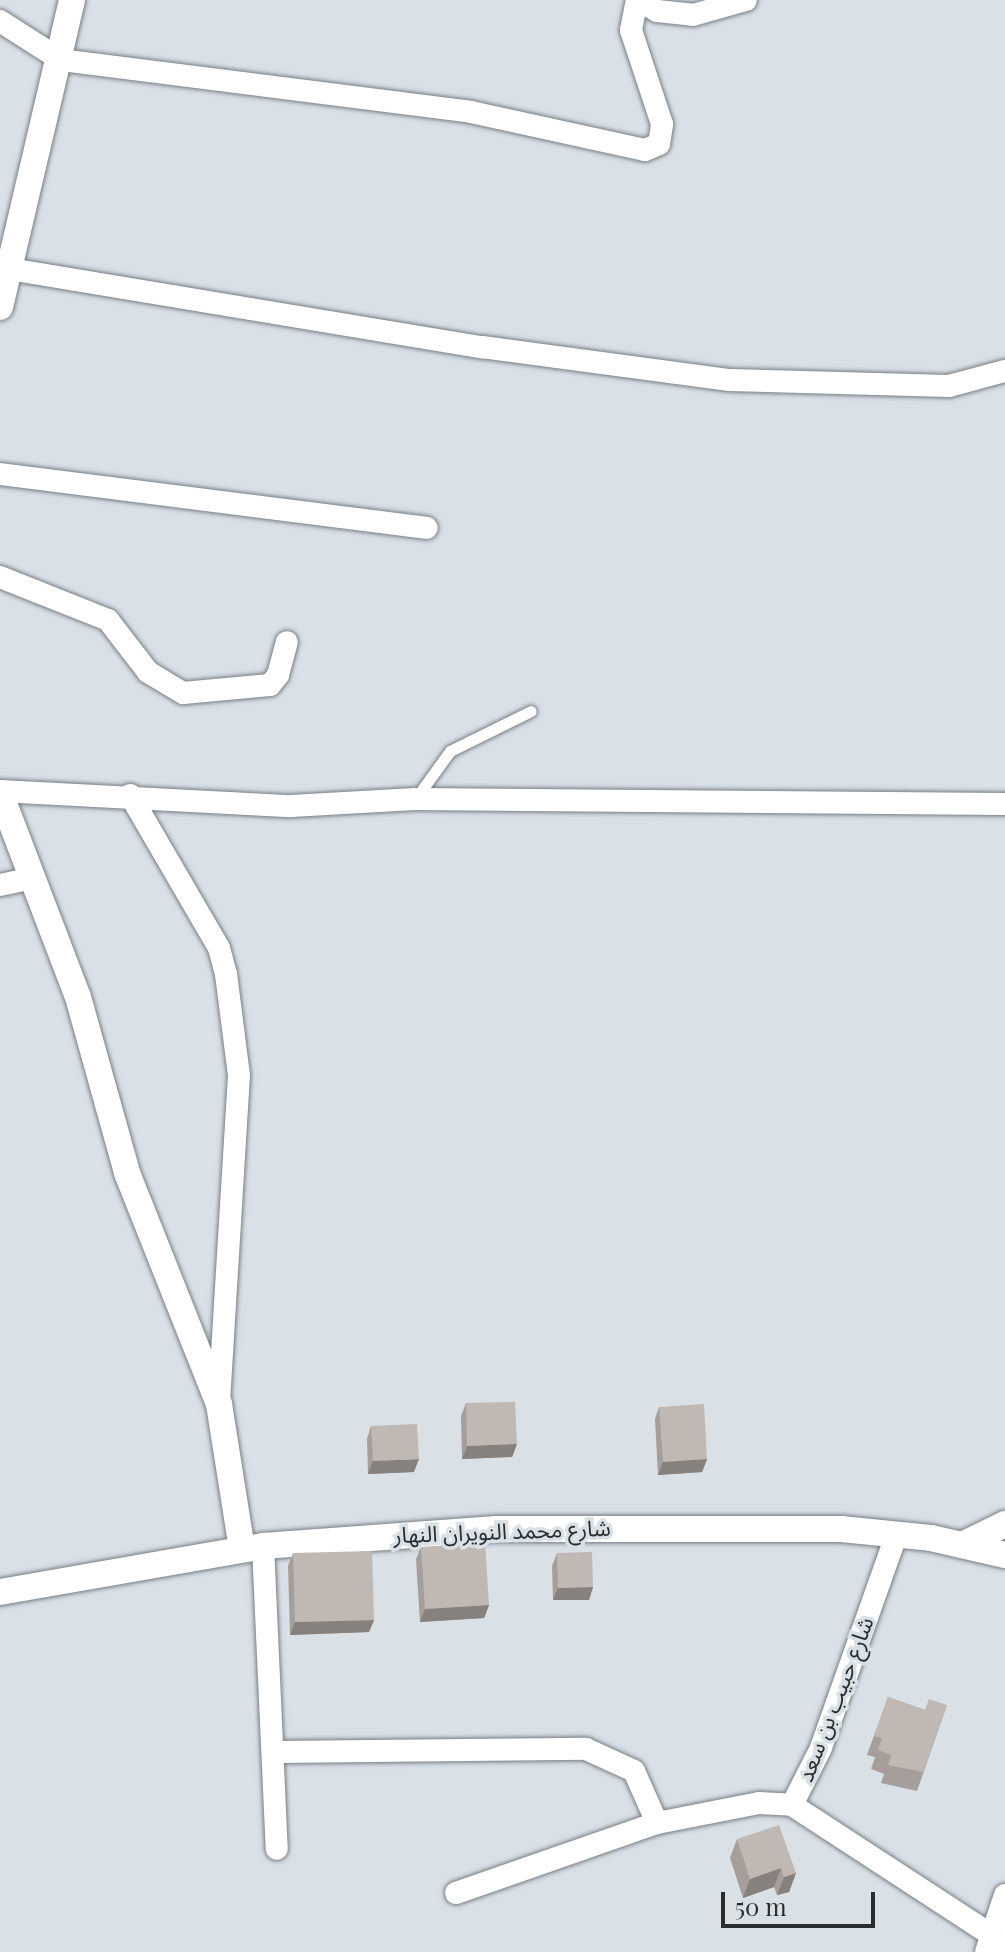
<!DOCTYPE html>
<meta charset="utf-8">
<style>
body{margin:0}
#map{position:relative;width:1005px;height:1952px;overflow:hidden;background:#d9e1e7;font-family:"Playfair Display","Noto Sans Arabic",serif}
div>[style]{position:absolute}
.roads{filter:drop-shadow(0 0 2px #787f85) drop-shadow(0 0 2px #787f85)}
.service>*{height:11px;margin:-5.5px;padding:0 5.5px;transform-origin:5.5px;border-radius:5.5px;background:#fff}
.minor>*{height:22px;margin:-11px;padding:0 11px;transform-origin:11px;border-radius:11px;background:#fff}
.tertiary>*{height:26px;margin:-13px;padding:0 13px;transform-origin:13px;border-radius:13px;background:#fff}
.wall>*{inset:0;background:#a59e9a}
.shaded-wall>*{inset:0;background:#86817d}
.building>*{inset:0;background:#c0b8b3}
span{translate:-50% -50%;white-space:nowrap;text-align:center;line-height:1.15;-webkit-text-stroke:7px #d9e1e7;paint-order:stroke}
.street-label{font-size:22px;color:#2a2d2f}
.scale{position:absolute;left:721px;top:1892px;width:154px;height:36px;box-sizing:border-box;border:4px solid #2a2d2f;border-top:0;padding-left:10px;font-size:24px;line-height:28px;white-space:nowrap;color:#2a2d2f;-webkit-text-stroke:6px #d9e1e7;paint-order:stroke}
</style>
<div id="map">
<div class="roads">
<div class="service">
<i style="left:416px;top:798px;width:58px;rotate:-54.1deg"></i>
<i style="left:450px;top:751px;width:90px;rotate:-26.3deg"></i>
</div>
<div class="minor">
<i style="left:638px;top:0;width:22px;rotate:30deg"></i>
<i style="left:657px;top:11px;width:36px;rotate:6deg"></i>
<i style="left:693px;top:15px;width:55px;rotate:-15.8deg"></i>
<i style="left:0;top:21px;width:72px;rotate:32.6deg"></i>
<i style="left:61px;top:60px;width:413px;rotate:7.2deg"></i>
<i style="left:471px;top:112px;width:178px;rotate:12.3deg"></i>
<i style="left:645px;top:150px;width:15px;rotate:-23deg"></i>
<i style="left:659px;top:144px;width:20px;rotate:-81deg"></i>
<i style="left:662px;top:124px;width:99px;rotate:-108.3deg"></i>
<i style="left:631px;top:30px;width:31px;rotate:-79deg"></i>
<i style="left:9px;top:269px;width:479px;rotate:9.4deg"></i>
<i style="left:482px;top:347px;width:250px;rotate:7.6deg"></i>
<i style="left:730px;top:380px;width:219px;rotate:1.6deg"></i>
<i style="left:949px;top:386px;width:58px;rotate:-15deg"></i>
<i style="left:0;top:474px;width:430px;rotate:7.2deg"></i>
<i style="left:0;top:577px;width:116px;rotate:21.7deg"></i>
<i style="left:108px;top:620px;width:66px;rotate:52.4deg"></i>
<i style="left:148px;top:672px;width:41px;rotate:31deg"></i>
<i style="left:183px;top:693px;width:87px;rotate:-5.3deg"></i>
<i style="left:270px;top:685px;width:13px;rotate:-51deg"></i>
<i style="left:278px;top:675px;width:34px;rotate:-75deg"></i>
<i style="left:0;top:791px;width:291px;rotate:3deg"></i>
<i style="left:291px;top:806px;width:124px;rotate:-3.2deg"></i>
<i style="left:415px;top:799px;width:590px;rotate:0.49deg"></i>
<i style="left:130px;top:795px;width:177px;rotate:59.8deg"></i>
<i style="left:219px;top:948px;width:27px;rotate:75deg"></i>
<i style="left:226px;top:974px;width:102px;rotate:82.7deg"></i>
<i style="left:239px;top:1075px;width:329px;rotate:93.5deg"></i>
<i style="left:0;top:885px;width:35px;rotate:-12deg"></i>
<i style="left:897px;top:1533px;width:228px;rotate:109.5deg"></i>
<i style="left:821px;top:1748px;width:64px;rotate:117deg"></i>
<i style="left:792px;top:1805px;width:254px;rotate:33.1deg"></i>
<i style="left:263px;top:1546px;width:303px;rotate:87.4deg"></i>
<i style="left:277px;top:1752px;width:309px;rotate:-0.6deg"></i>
<i style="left:586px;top:1749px;width:53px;rotate:24.6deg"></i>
<i style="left:634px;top:1771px;width:57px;rotate:66.1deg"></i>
<i style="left:456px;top:1893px;width:213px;rotate:-19.2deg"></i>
<i style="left:657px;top:1823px;width:104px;rotate:-11.1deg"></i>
<i style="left:759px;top:1803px;width:33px;rotate:3deg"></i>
<i style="left:986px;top:1952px;width:60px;rotate:-71.6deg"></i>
</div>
<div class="tertiary">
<i style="left:0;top:307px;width:315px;rotate:-76.8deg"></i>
<i style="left:0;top:793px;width:218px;rotate:69.1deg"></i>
<i style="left:78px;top:997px;width:183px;rotate:74.4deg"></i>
<i style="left:127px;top:1173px;width:249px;rotate:68.3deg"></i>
<i style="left:219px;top:1404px;width:147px;rotate:81deg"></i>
<i style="left:962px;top:1545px;width:48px;rotate:-26deg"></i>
<i style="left:0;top:1592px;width:267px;rotate:-9.9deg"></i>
<i style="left:263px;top:1546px;width:234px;rotate:-4.2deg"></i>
<i style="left:496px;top:1529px;width:345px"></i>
<i style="left:841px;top:1529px;width:90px;rotate:5.7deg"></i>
<i style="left:931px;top:1538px;width:76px;rotate:12.9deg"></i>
</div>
</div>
<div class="wall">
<i style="clip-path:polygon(466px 1403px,517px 1444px,512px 1457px,462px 1459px,461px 1416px)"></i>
<i style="clip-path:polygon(659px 1407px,707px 1459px,702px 1472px,658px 1475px,655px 1419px)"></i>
<i style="clip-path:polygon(371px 1426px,414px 1472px,368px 1474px,367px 1439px)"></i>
<i style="clip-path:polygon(421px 1547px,489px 1605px,484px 1618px,420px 1622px,416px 1559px)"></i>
<i style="clip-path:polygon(293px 1553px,374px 1620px,369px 1632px,290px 1635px,288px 1566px)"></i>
<i style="clip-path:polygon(557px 1553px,593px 1587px,589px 1600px,553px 1600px,552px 1566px)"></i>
<i style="clip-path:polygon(888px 1697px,925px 1710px,947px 1705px,917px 1791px,881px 1783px,884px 1774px,871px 1769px,875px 1757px,867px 1755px)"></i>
<i style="clip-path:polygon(737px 1839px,796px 1873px,789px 1892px,777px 1895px,774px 1887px,743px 1898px,730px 1858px)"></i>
</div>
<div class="shaded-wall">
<i style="clip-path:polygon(517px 1444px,512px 1457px,462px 1459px,467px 1446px)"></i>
<i style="clip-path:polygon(419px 1459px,414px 1472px,368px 1474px,373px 1461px)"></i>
<i style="clip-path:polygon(707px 1459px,702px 1472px,658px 1475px,663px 1462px)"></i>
<i style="clip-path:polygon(593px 1587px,589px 1600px,553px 1600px,558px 1588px)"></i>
<i style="clip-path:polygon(489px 1605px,484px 1618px,420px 1622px,425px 1609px)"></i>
<i style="clip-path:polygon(374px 1620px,369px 1632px,290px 1635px,295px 1622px)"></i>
<i style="clip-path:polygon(781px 1868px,774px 1887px,743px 1898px,750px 1879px)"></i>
<i style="clip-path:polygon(796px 1873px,789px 1892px,777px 1895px,784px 1877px)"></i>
</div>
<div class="building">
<i style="clip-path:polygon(515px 1402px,517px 1444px,467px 1446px,466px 1403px)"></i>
<i style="clip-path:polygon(704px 1404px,707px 1459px,663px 1462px,659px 1407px)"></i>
<i style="clip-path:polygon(417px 1424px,419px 1459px,373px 1461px,371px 1426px)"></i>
<i style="clip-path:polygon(485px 1543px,489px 1605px,425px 1609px,421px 1547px)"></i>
<i style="clip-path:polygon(372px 1551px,374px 1620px,295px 1622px,293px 1553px)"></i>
<i style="clip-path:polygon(592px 1552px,593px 1587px,558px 1588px,557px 1553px)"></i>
<i style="clip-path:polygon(888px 1697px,925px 1710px,929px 1699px,947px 1705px,923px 1772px,888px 1765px,891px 1755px,878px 1750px,882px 1738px,874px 1736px)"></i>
<i style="clip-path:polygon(779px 1825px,796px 1873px,784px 1877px,781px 1868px,750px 1879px,737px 1839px)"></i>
</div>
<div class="street-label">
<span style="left:502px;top:1531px;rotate:-2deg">شارع محمد النويران النهار</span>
<span style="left:835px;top:1699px;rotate:-69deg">شارع حبيب بن سعد</span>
</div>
<div class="scale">50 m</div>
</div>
